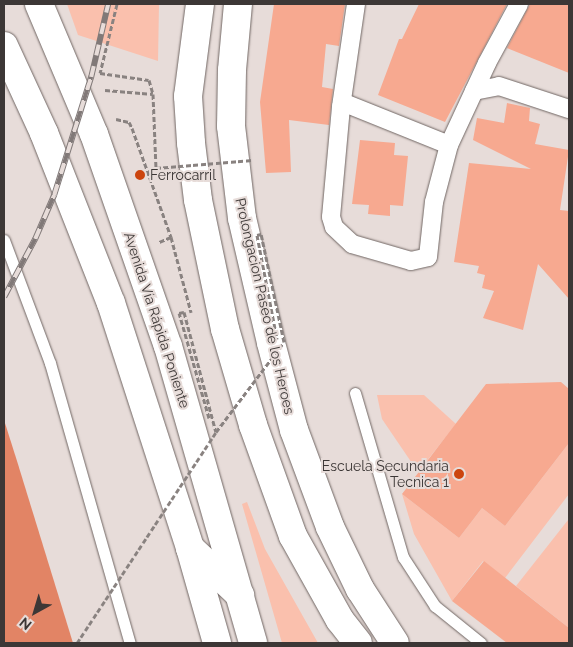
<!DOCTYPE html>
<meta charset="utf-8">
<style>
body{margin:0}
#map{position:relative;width:573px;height:647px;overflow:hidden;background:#e7dcd9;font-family:Raleway,sans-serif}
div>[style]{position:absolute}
.green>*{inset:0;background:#fac0ad}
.water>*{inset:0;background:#e28465}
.building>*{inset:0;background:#f7a990}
.path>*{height:3px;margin-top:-1.5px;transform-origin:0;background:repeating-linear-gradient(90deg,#898280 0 5px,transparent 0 7.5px)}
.roads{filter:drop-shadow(0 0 1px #706663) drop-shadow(0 0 1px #706663)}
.service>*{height:11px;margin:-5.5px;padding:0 5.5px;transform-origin:5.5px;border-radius:5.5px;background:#fff}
.pedestrian>*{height:18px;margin:-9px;padding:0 9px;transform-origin:9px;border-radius:9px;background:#fff}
.secondary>*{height:28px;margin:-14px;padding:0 14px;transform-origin:14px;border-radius:14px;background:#fff}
.primary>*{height:28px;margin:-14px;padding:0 14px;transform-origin:14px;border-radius:14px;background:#fff}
.trunk>*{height:28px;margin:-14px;padding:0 14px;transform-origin:14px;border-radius:14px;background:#fff}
.rail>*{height:5.5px;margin-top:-2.75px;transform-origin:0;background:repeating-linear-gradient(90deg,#e7dcd9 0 11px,#817978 0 22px);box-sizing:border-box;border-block:1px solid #817978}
.path-bridge>*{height:3px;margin-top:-1.5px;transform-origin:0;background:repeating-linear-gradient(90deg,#898280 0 5px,transparent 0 7.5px)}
.dots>*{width:14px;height:14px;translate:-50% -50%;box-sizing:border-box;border:2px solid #e7dcd9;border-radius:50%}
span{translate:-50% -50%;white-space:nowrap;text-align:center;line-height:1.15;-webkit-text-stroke:4px #e7dcd9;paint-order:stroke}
.poi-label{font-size:14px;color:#3c3736}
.left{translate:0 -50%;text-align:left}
.right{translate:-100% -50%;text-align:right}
.street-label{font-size:14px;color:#3c3736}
.frame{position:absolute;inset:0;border:5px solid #3c3736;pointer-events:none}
.north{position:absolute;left:10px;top:587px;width:50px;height:50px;-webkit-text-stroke:4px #e7dcd9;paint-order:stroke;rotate:219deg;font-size:14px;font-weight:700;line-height:20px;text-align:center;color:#3c3736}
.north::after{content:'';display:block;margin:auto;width:18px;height:22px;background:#3c3736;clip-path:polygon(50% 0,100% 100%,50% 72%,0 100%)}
</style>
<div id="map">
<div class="green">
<i style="clip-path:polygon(67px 4px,159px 4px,158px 61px,78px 35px)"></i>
<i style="clip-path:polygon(377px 395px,424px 395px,456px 424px,418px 472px,382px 419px)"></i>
<i style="clip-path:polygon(569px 443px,569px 494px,505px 578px,483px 561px,452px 601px,414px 534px,402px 494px,459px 538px,482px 508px,505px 526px)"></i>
<i style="clip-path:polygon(247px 502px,265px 549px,318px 643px,282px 643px,242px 504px)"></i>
<i style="clip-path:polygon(568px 520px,569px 522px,569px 628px,516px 586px)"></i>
</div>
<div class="water">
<i style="clip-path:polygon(4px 420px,17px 461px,73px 643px,4px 643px)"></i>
</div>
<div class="building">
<i style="clip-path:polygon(274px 4px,345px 4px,339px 46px,326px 44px,322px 87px,333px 89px,329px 125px,289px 120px,291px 172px,266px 173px,260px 102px)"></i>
<i style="clip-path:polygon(419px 4px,507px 4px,445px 122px,378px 95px,399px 39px,402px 39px)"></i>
<i style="clip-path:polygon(530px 4px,569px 4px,569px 73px,507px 48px)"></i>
<i style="clip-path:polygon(507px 103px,530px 108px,529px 121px,540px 124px,535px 144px,569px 150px,560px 210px,569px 211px,569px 299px,538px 264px,523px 330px,483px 318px,494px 291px,482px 288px,485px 275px,477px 273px,479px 266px,454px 262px,469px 163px,531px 169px,473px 140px,477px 118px,504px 123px)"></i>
<i style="clip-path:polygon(360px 140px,395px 143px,394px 155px,408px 156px,403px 206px,390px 205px,390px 216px,368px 214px,369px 205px,352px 204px)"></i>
<i style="clip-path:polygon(561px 382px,569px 389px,569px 443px,505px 526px,482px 508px,459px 538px,402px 494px,486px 384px)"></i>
<i style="clip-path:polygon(484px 561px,569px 628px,569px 643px,507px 643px,452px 601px)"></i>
</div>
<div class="path">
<i style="left:117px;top:4px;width:71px;rotate:103.8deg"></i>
<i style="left:100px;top:73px;width:49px;rotate:8.1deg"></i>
<i style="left:149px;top:80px;width:15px;rotate:74deg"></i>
<i style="left:105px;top:90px;width:48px;rotate:4.8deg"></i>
<i style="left:153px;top:94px;width:74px;rotate:87.7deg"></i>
<i style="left:116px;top:119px;width:13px;rotate:13deg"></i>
<i style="left:129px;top:122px;width:7px;rotate:63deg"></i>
<i style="left:132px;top:128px;width:116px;rotate:70.3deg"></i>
<i style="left:171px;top:237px;width:13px;rotate:157deg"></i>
<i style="left:171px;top:237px;width:78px;rotate:75.1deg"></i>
</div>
<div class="roads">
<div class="service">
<i style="left:4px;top:240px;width:131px;rotate:69.5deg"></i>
<i style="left:50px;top:363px;width:291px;rotate:74.1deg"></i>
<i style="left:355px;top:393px;width:171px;rotate:73.7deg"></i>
<i style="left:403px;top:557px;width:59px;rotate:56.9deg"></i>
<i style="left:435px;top:606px;width:59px;rotate:38.8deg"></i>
</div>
<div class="pedestrian">
<i style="left:356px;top:4px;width:104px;rotate:98.3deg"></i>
<i style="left:341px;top:107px;width:110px;rotate:95.2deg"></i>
<i style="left:331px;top:217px;width:10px;rotate:73deg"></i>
<i style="left:334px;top:227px;width:25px;rotate:43deg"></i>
<i style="left:352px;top:244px;width:61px;rotate:16.1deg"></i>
<i style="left:411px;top:261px;width:17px;rotate:-13deg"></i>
<i style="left:428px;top:257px;width:55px;rotate:-83.8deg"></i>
<i style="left:434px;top:202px;width:59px;rotate:-75.3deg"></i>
<i style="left:449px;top:145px;width:90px;rotate:-65.1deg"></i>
<i style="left:487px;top:63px;width:67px;rotate:-61.5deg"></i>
<i style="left:474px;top:91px;width:25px;rotate:-11deg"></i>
<i style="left:499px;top:86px;width:74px;rotate:18.2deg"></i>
<i style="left:342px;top:102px;width:115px;rotate:21.9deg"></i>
</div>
<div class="secondary">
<i style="left:39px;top:4px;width:141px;rotate:67.1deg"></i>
<i style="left:94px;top:134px;width:225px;rotate:70.8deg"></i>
<i style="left:168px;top:346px;width:309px;rotate:74deg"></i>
</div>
<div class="primary">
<i style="left:200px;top:4px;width:93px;rotate:97.4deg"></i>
<i style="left:188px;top:96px;width:47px;rotate:86.3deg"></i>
<i style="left:191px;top:143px;width:57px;rotate:83deg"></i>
<i style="left:198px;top:200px;width:132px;rotate:78.2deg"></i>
<i style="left:225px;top:329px;width:100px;rotate:73.7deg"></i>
<i style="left:253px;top:425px;width:118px;rotate:70.2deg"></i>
<i style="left:293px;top:536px;width:96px;rotate:60.8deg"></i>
<i style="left:340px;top:620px;width:29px;rotate:52deg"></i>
<i style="left:238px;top:4px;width:66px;rotate:95.2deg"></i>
<i style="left:232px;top:70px;width:56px;rotate:91deg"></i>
<i style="left:231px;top:126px;width:93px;rotate:83.2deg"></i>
<i style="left:242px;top:218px;width:128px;rotate:76.9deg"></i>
<i style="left:271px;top:343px;width:90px;rotate:75.2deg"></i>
<i style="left:294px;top:430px;width:103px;rotate:69.6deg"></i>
<i style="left:330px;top:527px;width:69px;rotate:64.2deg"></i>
<i style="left:360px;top:589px;width:64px;rotate:57.1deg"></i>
</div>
<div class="trunk">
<i style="left:4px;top:46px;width:96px;rotate:65.3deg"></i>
<i style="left:44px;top:133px;width:183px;rotate:68.5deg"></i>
<i style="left:111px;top:303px;width:257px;rotate:72.1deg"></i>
<i style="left:190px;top:548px;width:99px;rotate:74.1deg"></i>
<i style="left:190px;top:548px;width:69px;rotate:43.2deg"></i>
</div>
</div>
<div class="rail">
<i style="left:4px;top:297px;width:66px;rotate:-61.9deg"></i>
<i style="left:35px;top:239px;width:48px;rotate:-66.6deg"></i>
<i style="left:54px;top:195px;width:124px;rotate:-72.6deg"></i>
<i style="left:91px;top:77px;width:75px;rotate:-76.9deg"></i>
</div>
<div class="path-bridge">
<i style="left:156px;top:168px;width:97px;rotate:-4.7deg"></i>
<i style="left:209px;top:418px;width:109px;rotate:-105.9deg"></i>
<i style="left:179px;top:313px;width:5px;rotate:-11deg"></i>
<i style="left:184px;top:312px;width:124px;rotate:75.1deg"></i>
<i style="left:77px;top:643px;width:253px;rotate:-56.6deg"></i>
<i style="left:216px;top:432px;width:113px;rotate:-52.9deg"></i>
<i style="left:284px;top:342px;width:110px;rotate:-102deg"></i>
<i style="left:261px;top:234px;width:4px;rotate:166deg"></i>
<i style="left:257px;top:235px;width:106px;rotate:79.1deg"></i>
</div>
<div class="dots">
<i style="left:140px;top:175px;background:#cc450e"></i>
<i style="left:459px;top:474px;background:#cc450e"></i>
</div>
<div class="poi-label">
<span class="left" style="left:150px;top:175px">Ferrocarril</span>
<span class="right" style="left:449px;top:474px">Escuela Secundaria<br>Tecnica 1</span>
</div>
<div class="street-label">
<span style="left:265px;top:306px;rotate:77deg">Prolongacion Paseo de los Heroes</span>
<span style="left:157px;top:320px;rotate:72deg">Avenida Vía Rápida Poniente</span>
</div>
<div class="frame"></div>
<div class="north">N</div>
</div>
